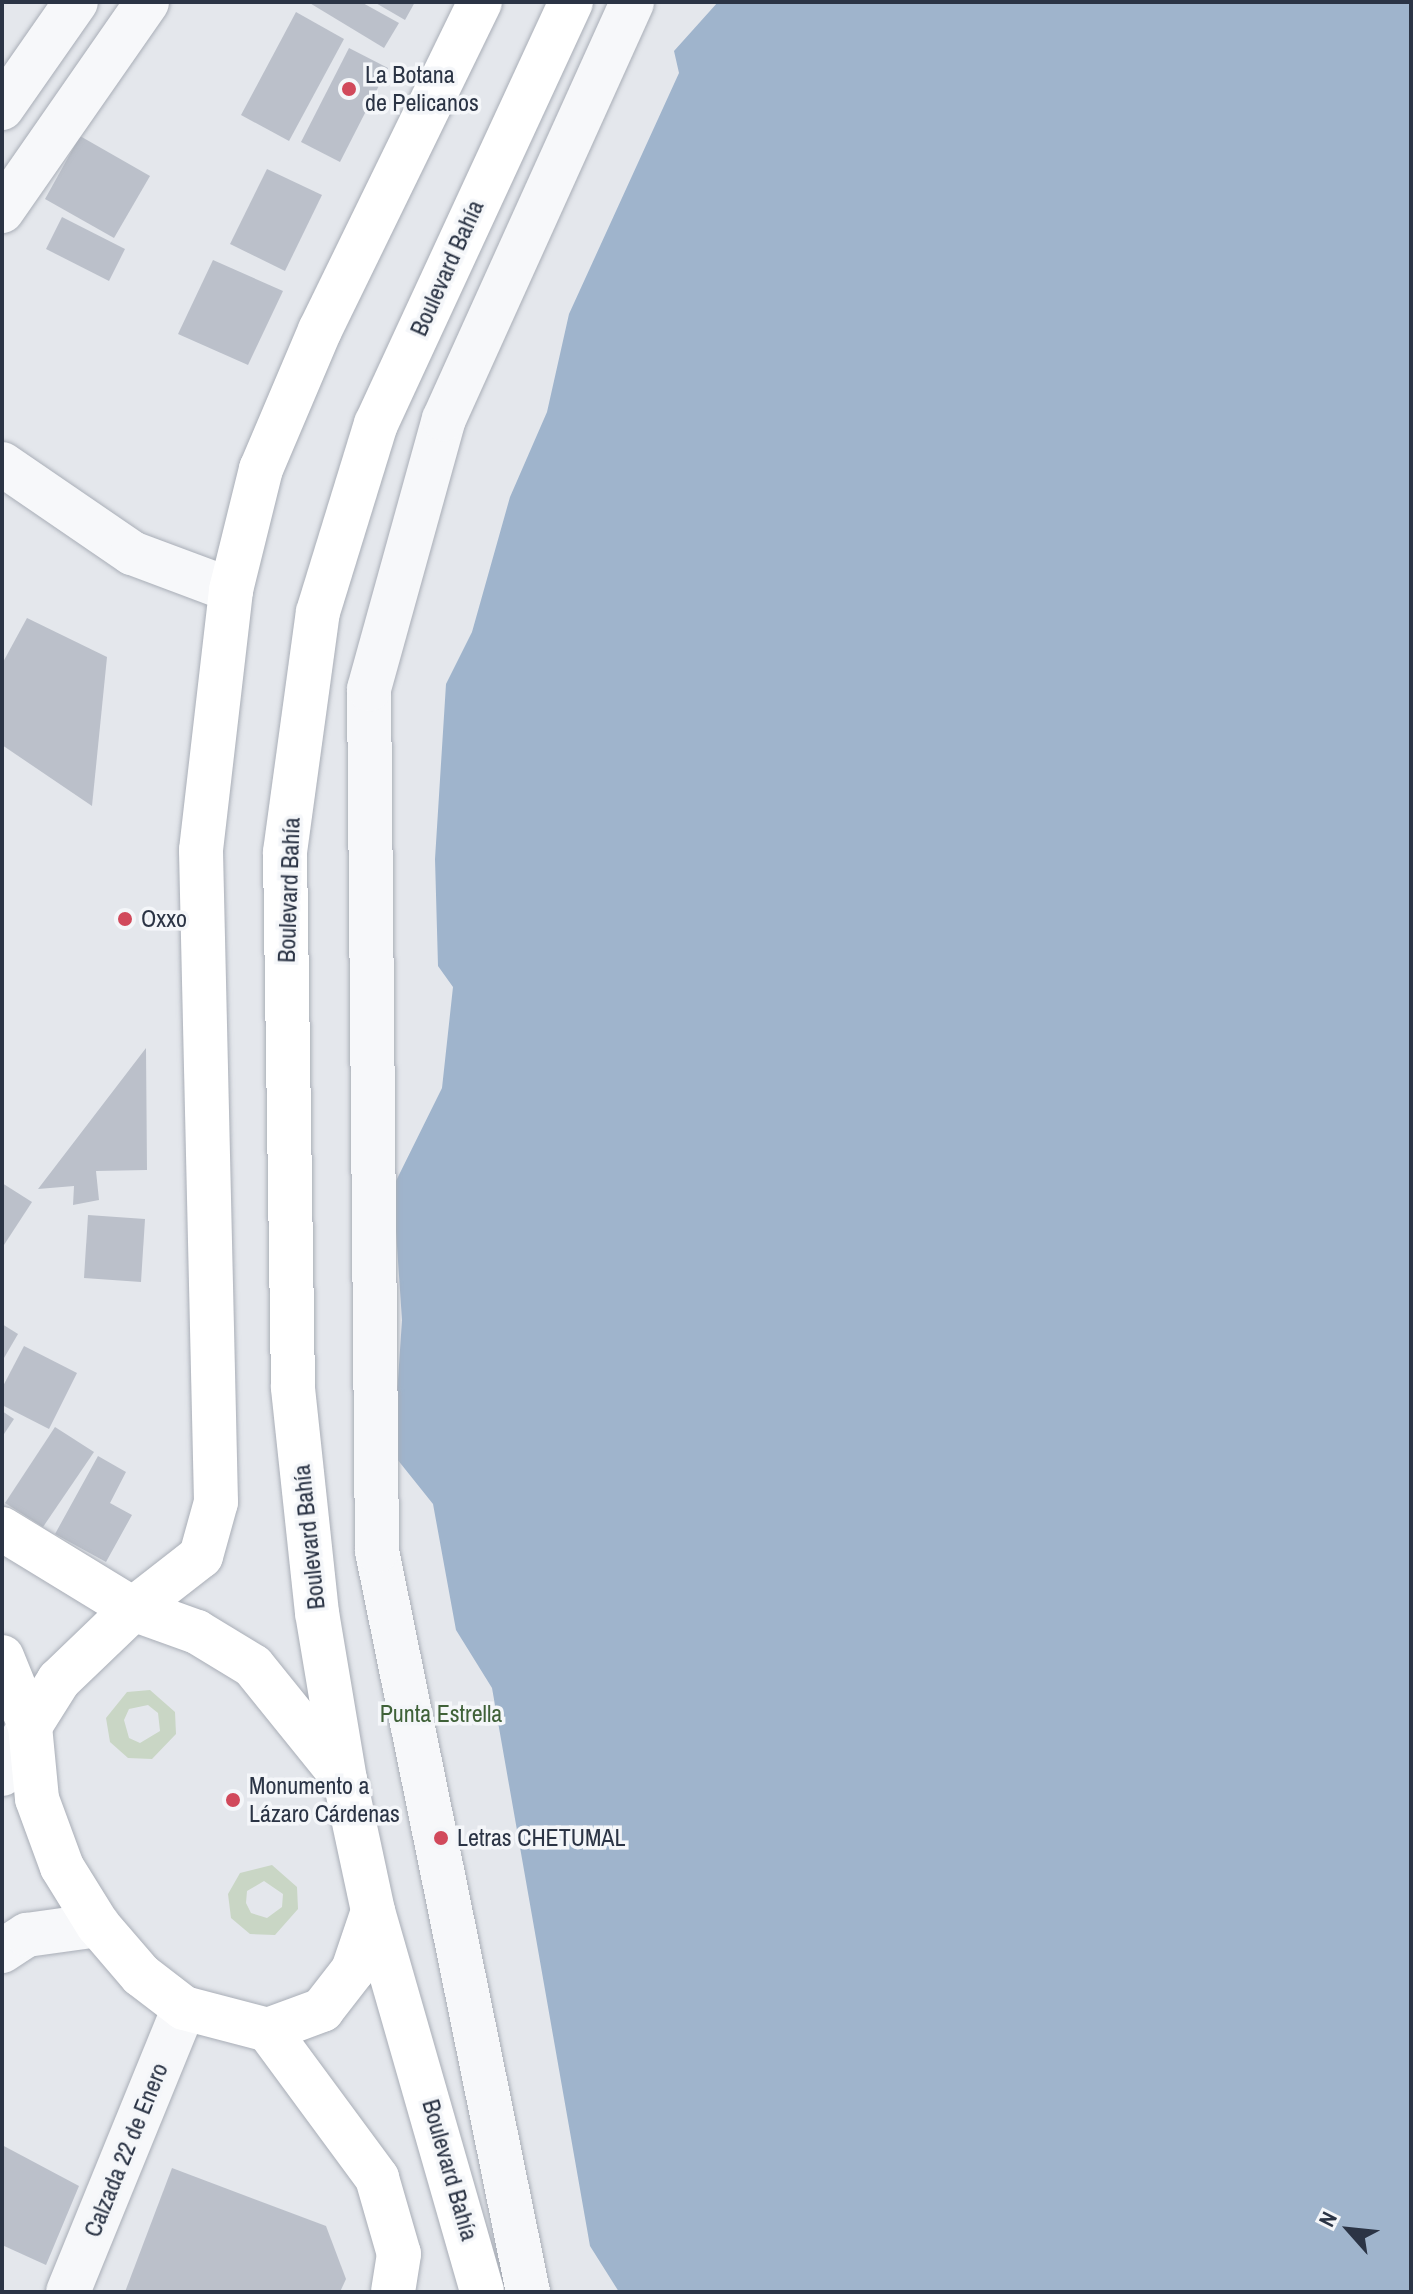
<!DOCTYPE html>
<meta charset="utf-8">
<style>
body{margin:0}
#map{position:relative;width:1413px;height:2294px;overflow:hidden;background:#e4e7ec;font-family:"Archivo Narrow",sans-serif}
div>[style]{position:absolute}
.green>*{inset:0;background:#c9d6c5}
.water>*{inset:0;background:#9fb4cc}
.building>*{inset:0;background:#bbc0ca}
.roads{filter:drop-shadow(0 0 2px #a9aeb7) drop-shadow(0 0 2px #a9aeb7)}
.minor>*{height:44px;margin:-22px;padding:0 22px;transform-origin:22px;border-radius:22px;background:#f7f8fa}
.major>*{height:44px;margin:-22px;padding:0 22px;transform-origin:22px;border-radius:22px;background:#fff}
.dots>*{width:22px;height:22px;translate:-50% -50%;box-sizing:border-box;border:4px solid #f4f6f9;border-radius:50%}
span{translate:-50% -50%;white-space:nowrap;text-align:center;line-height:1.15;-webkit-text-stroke:7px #f4f6f9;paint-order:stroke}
.poi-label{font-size:24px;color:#2b3445}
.left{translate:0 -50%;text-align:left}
.street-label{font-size:24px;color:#2b3445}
.park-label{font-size:24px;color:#3f6138}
.frame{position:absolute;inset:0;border:4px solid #2b3445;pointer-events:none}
.north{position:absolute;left:1309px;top:2190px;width:80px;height:80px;-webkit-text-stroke:6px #f4f6f9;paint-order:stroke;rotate:297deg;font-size:22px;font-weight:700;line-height:32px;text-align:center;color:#2b3445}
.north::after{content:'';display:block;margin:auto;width:28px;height:36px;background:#2b3445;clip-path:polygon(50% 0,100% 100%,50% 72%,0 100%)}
</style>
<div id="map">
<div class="green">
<i style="clip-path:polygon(evenodd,150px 1690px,175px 1712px,176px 1734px,152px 1759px,128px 1758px,110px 1742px,106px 1718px,127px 1692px,150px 1690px,148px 1705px,158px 1713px,160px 1731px,140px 1743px,129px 1738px,124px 1720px,129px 1709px,148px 1705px)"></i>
<i style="clip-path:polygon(evenodd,272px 1865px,297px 1887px,298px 1909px,275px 1935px,250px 1934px,231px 1918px,228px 1894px,240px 1873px,272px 1865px,264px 1881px,283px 1894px,282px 1907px,267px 1918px,251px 1913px,246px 1903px,247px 1891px,264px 1881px)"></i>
</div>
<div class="water">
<i style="clip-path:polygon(718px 2px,1411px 2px,1411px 2292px,619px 2292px,590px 2246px,492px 1688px,456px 1630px,433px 1504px,393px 1454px,402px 1320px,393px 1187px,442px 1088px,453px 987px,438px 966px,435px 859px,446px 684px,472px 632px,510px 497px,547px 412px,569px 314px,679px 73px,674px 51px)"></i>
</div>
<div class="building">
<i style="clip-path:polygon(308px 2px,361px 2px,399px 23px,384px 48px)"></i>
<i style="clip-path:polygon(374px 2px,415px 2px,405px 20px)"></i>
<i style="clip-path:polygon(296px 12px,344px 39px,289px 141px,241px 115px)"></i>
<i style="clip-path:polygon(349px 48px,388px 68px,340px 162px,301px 142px)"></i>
<i style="clip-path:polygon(80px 136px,150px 176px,114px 238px,45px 199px)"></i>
<i style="clip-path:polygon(267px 169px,322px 195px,285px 271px,230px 244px)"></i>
<i style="clip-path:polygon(62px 217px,125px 249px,109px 281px,46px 249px)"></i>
<i style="clip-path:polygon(213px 260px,283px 291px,248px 365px,178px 334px)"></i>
<i style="clip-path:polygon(27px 618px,107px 657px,92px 806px,2px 745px,2px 664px)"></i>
<i style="clip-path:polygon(146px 1048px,147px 1170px,96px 1171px,99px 1200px,73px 1205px,74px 1186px,38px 1189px)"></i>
<i style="clip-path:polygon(2px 1183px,32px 1202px,2px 1248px)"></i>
<i style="clip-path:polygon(88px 1215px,145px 1219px,141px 1282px,84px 1278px)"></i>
<i style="clip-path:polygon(2px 1324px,18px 1334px,4px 1358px,2px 1357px)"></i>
<i style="clip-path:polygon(24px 1346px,77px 1373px,49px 1429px,2px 1405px,2px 1388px)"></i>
<i style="clip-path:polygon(2px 1411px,14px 1419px,2px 1437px)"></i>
<i style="clip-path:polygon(55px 1427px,94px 1452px,43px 1527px,5px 1503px)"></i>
<i style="clip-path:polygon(98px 1456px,126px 1472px,110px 1503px,132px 1515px,106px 1562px,55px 1534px)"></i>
<i style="clip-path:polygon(2px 2145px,79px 2186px,46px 2265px,2px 2245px)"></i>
<i style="clip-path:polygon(172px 2168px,326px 2226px,346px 2279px,340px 2292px,125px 2292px)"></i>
</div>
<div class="roads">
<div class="minor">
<i style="left:2px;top:108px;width:129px;rotate:-55.1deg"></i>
<i style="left:2px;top:211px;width:254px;rotate:-55.2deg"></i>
<i style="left:2px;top:464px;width:158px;rotate:34.4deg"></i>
<i style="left:132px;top:553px;width:106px;rotate:20.5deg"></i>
<i style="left:2px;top:1774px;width:56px;rotate:-59.7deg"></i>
<i style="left:2px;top:1951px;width:30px;rotate:-33deg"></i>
<i style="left:27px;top:1935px;width:72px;rotate:-8deg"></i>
<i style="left:68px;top:2292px;width:307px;rotate:-67.8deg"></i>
<i style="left:528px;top:2292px;width:756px;rotate:-101.52deg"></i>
<i style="left:377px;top:1551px;width:862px;rotate:-90.53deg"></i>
<i style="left:369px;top:689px;width:280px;rotate:-74.5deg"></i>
<i style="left:444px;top:419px;width:457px;rotate:-65.7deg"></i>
</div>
<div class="major">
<i style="left:2px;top:1529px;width:153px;rotate:31.4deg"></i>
<i style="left:133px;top:1609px;width:86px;rotate:-37.9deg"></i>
<i style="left:201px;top:1556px;width:56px;rotate:-74.5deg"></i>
<i style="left:216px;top:1502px;width:652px;rotate:-91.32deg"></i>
<i style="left:201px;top:850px;width:262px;rotate:-83.4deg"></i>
<i style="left:231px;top:590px;width:125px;rotate:-76.1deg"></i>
<i style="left:261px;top:469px;width:151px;rotate:-67deg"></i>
<i style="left:320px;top:330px;width:365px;rotate:-64deg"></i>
<i style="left:2px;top:1657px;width:74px;rotate:67.9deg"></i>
<i style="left:30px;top:1726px;width:73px;rotate:84.5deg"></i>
<i style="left:37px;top:1799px;width:72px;rotate:69.8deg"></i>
<i style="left:62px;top:1867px;width:68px;rotate:58.2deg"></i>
<i style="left:98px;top:1925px;width:66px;rotate:49.3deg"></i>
<i style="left:141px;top:1975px;width:54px;rotate:37.5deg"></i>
<i style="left:184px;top:2008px;width:87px;rotate:14.7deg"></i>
<i style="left:268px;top:2030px;width:58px;rotate:-20.3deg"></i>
<i style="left:322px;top:2010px;width:51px;rotate:-52.2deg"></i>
<i style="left:353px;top:1970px;width:62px;rotate:-71.3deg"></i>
<i style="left:373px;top:1911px;width:134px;rotate:-102.1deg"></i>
<i style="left:345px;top:1780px;width:146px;rotate:-128.9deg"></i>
<i style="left:253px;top:1666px;width:66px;rotate:-148.7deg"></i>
<i style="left:197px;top:1632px;width:68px;rotate:-160.2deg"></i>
<i style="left:133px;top:1609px;width:103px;rotate:136.2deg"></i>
<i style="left:59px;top:1680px;width:54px;rotate:122.2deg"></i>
<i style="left:345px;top:1780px;width:169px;rotate:-99.5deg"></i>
<i style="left:317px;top:1613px;width:227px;rotate:-96.1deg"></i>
<i style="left:293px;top:1387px;width:535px;rotate:-90.86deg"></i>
<i style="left:285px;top:852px;width:242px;rotate:-82.2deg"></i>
<i style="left:318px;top:612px;width:197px;rotate:-72.9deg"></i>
<i style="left:376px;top:424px;width:465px;rotate:-65.2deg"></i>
<i style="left:373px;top:1911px;width:396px;rotate:74deg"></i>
<i style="left:268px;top:2030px;width:184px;rotate:53.6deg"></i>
<i style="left:377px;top:2178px;width:79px;rotate:73.9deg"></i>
<i style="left:399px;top:2254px;width:38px;rotate:99deg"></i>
</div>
</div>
<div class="dots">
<i style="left:349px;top:89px;background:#d1495b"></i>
<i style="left:125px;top:919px;background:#d1495b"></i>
<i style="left:233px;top:1800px;background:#d1495b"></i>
<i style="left:441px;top:1838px;background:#d1495b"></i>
</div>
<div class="poi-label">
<span class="left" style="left:365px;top:89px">La Botana<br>de Pelicanos</span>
<span class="left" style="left:141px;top:919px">Oxxo</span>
<span class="left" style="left:249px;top:1800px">Monumento a<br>Lázaro Cárdenas</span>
<span class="left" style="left:457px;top:1838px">Letras CHETUMAL</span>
</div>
<div class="street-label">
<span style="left:447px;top:268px;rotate:-66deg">Boulevard Bahía</span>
<span style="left:289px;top:890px;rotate:-88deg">Boulevard Bahía</span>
<span style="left:309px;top:1537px;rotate:-96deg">Boulevard Bahía</span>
<span style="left:126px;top:2150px;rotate:-68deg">Calzada 22 de Enero</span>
<span style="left:450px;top:2170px;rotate:74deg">Boulevard Bahía</span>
</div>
<div class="park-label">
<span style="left:441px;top:1714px">Punta Estrella</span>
</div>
<div class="frame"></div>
<div class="north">N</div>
</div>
